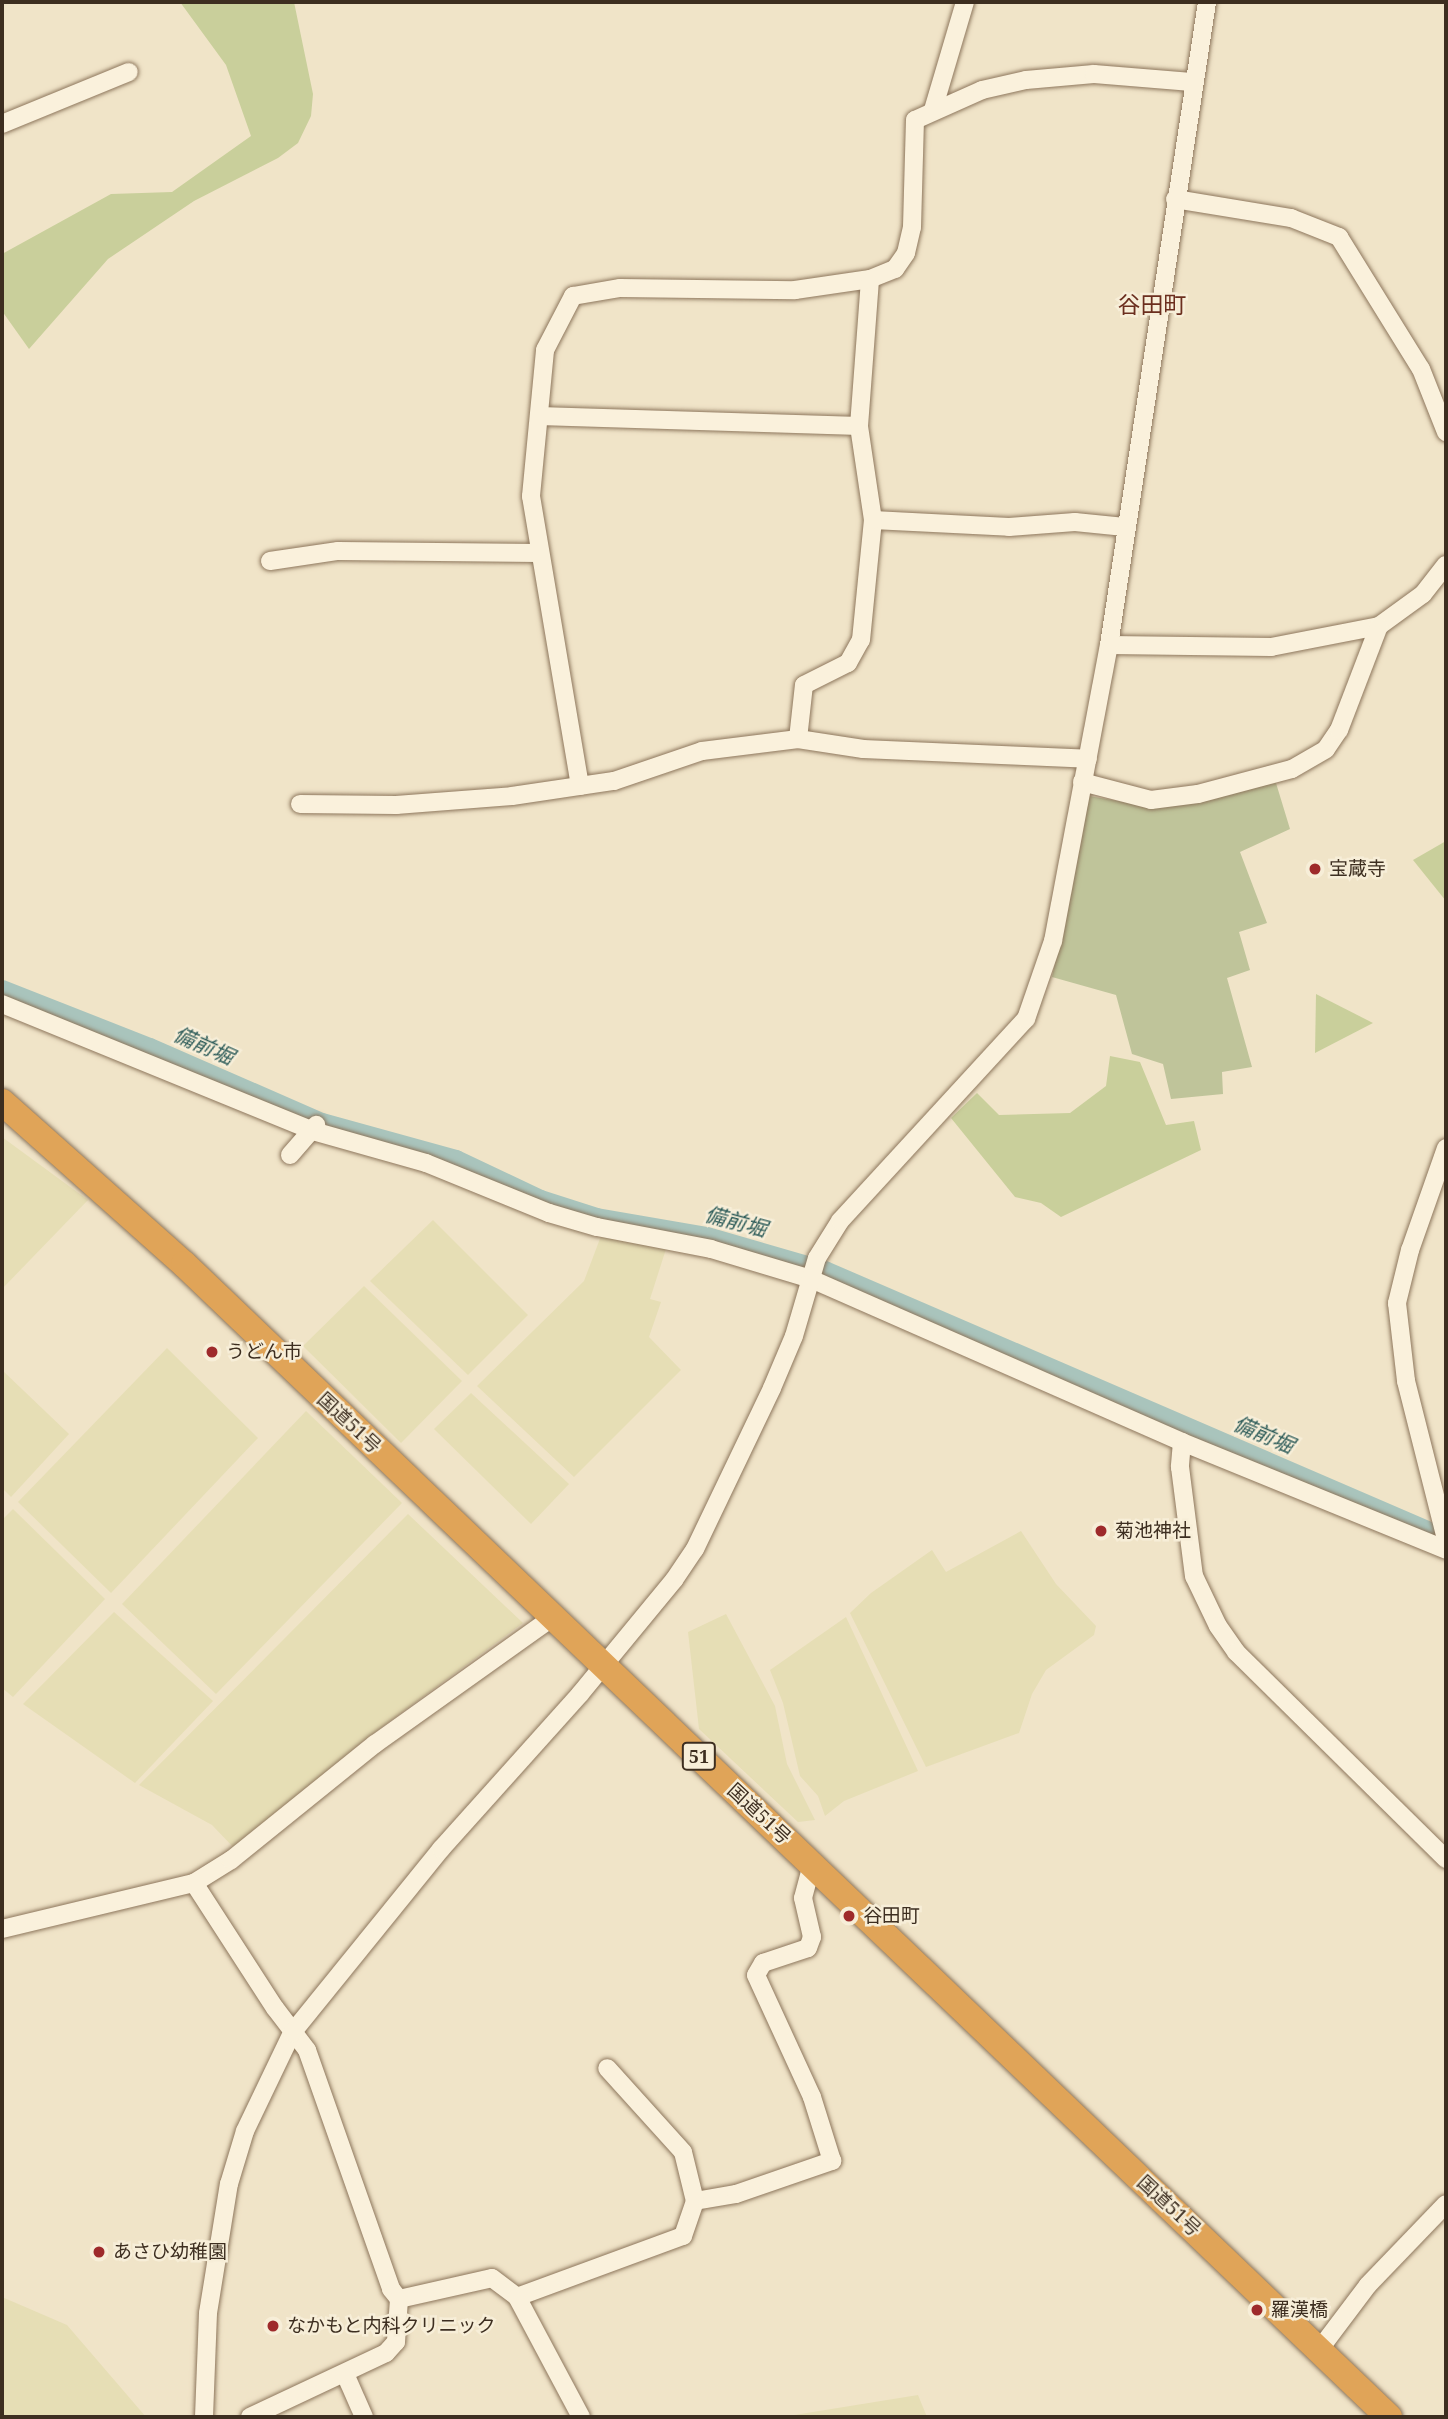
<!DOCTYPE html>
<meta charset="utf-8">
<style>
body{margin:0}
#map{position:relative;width:1448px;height:2419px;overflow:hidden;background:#f0e4c8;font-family:"Noto Serif","Noto Sans JP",serif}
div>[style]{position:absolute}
.farmland>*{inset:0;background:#e6deb5}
.green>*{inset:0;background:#c9cf9b}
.cemetery>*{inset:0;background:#bfc49a}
.canal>*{height:18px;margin:-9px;padding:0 9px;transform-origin:9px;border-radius:9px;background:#a9c4bc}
.roads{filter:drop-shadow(0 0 2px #8d765c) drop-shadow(0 0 2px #8d765c)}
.minor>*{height:18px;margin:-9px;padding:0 9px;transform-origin:9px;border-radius:9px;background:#faf1dc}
.highway>*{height:26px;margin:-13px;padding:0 13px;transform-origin:13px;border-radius:13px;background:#e0a458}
.dots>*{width:19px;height:19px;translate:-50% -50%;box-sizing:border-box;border:4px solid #f7eed8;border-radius:50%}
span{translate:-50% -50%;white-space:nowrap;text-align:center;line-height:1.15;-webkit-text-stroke:5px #f7eed8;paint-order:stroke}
.shield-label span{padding:2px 5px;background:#f7eed8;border:2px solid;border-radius:5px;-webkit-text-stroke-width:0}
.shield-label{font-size:18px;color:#3d2e20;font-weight:700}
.poi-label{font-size:19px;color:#3d2e20}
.left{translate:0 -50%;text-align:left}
.street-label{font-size:19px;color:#3d2e20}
.water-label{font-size:21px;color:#2f5d5a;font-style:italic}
.quarter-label{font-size:23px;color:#6b2e1e}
.frame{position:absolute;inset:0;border:4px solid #3d2e20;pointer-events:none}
</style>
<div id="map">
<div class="farmland">
<i style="clip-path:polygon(2px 1137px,88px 1200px,2px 1289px)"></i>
<i style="clip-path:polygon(433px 1220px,528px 1315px,468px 1375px,370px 1281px)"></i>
<i style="clip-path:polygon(601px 1236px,666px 1249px,650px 1299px,661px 1302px,649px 1337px,681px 1370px,574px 1477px,477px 1386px,584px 1281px)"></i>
<i style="clip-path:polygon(364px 1286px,462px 1381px,401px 1443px,303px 1346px)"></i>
<i style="clip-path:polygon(167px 1348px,258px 1438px,111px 1593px,18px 1502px)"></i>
<i style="clip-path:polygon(2px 1370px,69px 1434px,11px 1497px,2px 1488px)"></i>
<i style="clip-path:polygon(471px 1393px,569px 1484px,531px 1524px,434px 1429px)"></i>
<i style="clip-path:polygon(306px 1411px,402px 1503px,216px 1694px,122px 1604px)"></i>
<i style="clip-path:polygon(13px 1509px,105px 1599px,13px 1697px,2px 1688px,2px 1520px)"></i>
<i style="clip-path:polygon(408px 1514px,523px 1623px,366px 1739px,235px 1849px,212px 1825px,139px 1785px)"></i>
<i style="clip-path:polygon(1021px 1531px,1056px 1584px,1096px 1626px,1094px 1635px,1046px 1670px,1032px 1694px,1019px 1733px,926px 1767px,850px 1613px,871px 1593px,932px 1550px,946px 1572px)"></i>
<i style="clip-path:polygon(114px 1612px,213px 1701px,135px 1783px,23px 1704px)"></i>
<i style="clip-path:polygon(726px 1614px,775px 1706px,787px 1764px,815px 1820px,798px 1822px,699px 1729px,688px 1632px)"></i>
<i style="clip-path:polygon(846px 1617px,918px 1771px,844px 1801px,825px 1816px,818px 1796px,800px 1776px,783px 1703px,770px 1670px)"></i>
<i style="clip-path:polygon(2px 2297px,67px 2325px,146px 2417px,2px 2417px)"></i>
<i style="clip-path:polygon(918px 2395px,927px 2417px,782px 2417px)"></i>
</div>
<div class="green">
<i style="clip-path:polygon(180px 2px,294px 2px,313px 94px,311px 116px,298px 143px,278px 158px,194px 201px,108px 259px,29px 349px,2px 311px,2px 254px,111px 194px,172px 192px,251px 136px,226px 65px)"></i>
<i style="clip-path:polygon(1446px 841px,1446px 901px,1413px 860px)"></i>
<i style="clip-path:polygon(1316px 994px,1373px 1023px,1315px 1053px)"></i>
<i style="clip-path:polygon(1110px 1056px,1140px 1062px,1166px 1125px,1194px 1121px,1201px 1150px,1061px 1217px,1041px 1203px,1015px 1197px,951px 1118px,977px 1093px,999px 1115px,1070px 1113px,1106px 1086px)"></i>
</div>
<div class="cemetery">
<i style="clip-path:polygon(1276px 783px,1290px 829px,1240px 852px,1267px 923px,1239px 932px,1250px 970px,1227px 978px,1252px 1067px,1222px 1072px,1223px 1094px,1171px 1099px,1163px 1064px,1132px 1054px,1116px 995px,1052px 977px,1089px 796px,1153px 807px)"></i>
</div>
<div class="canal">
<i style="left:2px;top:989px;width:159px;rotate:21.4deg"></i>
<i style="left:150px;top:1047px;width:188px;rotate:23.6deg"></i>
<i style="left:322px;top:1122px;width:139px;rotate:15.4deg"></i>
<i style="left:456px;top:1159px;width:94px;rotate:25.2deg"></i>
<i style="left:541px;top:1199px;width:59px;rotate:17.8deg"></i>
<i style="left:597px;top:1217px;width:112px;rotate:9.8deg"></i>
<i style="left:707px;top:1236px;width:123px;rotate:16.1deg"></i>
<i style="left:825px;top:1270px;width:676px;rotate:23.34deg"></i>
</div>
<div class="roads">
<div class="minor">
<i style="left:933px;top:110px;width:113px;rotate:-73.5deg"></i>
<i style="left:2px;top:124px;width:137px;rotate:-22.3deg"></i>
<i style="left:1175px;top:199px;width:118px;rotate:9.3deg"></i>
<i style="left:1291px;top:218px;width:52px;rotate:21.6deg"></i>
<i style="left:1339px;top:237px;width:155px;rotate:58.2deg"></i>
<i style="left:1421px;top:369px;width:68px;rotate:68.4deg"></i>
<i style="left:540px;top:416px;width:319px;rotate:1.8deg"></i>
<i style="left:873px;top:520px;width:136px;rotate:2.9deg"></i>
<i style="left:1009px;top:527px;width:66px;rotate:-4.3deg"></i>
<i style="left:1075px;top:522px;width:50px;rotate:5.7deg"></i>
<i style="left:270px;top:561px;width:69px;rotate:-8.4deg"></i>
<i style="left:338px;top:551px;width:200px;rotate:0.6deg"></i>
<i style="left:1109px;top:645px;width:162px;rotate:0.7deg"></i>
<i style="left:1271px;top:647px;width:110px;rotate:-11deg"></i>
<i style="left:1379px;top:626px;width:54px;rotate:-36deg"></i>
<i style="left:1423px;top:594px;width:37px;rotate:-52deg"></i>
<i style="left:798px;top:739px;width:54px;rotate:-83.7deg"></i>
<i style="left:804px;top:685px;width:49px;rotate:-26.6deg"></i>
<i style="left:848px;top:663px;width:26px;rotate:-61deg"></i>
<i style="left:861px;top:640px;width:121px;rotate:-84.3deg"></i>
<i style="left:873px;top:520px;width:95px;rotate:-98.5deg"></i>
<i style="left:859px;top:426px;width:147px;rotate:-85.7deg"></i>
<i style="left:1082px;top:782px;width:71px;rotate:14.6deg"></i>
<i style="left:1151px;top:800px;width:47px;rotate:-7.3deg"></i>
<i style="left:1198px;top:794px;width:97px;rotate:-14.9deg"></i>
<i style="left:1292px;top:769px;width:39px;rotate:-30deg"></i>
<i style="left:1326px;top:749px;width:23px;rotate:-56deg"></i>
<i style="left:1339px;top:730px;width:111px;rotate:-69deg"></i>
<i style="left:580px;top:786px;width:294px;rotate:-99.6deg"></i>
<i style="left:531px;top:496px;width:147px;rotate:-84.5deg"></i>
<i style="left:545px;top:350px;width:61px;rotate:-62.6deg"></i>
<i style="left:573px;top:296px;width:48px;rotate:-9.7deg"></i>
<i style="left:620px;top:288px;width:175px;rotate:0.7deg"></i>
<i style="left:795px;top:290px;width:76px;rotate:-8.3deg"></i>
<i style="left:870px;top:279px;width:27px;rotate:-22deg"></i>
<i style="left:895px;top:269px;width:19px;rotate:-55deg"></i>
<i style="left:906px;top:253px;width:27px;rotate:-77deg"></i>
<i style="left:912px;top:227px;width:107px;rotate:-88.4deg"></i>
<i style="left:915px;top:120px;width:73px;rotate:-24.1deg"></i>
<i style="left:982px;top:90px;width:45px;rotate:-12.8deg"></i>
<i style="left:1026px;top:80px;width:68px;rotate:-5deg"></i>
<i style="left:1094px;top:74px;width:98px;rotate:4.7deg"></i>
<i style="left:300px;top:804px;width:96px;rotate:0.6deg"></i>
<i style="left:396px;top:805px;width:116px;rotate:-4.4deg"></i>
<i style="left:512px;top:796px;width:103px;rotate:-8.4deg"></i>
<i style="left:614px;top:781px;width:93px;rotate:-18.8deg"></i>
<i style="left:702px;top:751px;width:97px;rotate:-7.1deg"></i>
<i style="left:798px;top:739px;width:66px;rotate:8.7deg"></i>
<i style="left:863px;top:749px;width:225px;rotate:2.5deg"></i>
<i style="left:2px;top:1004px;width:336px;rotate:22.2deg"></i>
<i style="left:313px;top:1131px;width:117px;rotate:15.8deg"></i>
<i style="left:426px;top:1163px;width:133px;rotate:22.1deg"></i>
<i style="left:549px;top:1213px;width:50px;rotate:16.3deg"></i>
<i style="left:597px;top:1227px;width:116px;rotate:10.9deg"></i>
<i style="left:711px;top:1249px;width:104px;rotate:16.7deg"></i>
<i style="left:811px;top:1279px;width:405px;rotate:23.7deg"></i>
<i style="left:1182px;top:1442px;width:285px;rotate:22.2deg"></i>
<i style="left:1446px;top:1148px;width:108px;rotate:109.4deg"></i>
<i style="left:1410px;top:1250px;width:55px;rotate:103.8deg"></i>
<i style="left:1397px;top:1303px;width:79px;rotate:83.4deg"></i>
<i style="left:1406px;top:1381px;width:163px;rotate:75.8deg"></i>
<i style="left:290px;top:1155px;width:40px;rotate:-49deg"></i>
<i style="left:1182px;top:1442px;width:25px;rotate:95deg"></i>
<i style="left:1180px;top:1467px;width:110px;rotate:82.7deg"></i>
<i style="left:1194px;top:1576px;width:55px;rotate:64.4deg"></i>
<i style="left:1218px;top:1626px;width:32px;rotate:55deg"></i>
<i style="left:1236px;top:1652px;width:295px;rotate:44.6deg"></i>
<i style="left:194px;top:1883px;width:149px;rotate:57.1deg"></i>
<i style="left:275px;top:2008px;width:53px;rotate:52.7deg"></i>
<i style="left:307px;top:2050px;width:253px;rotate:70.6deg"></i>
<i style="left:391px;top:2289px;width:13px;rotate:51deg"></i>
<i style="left:399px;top:2299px;width:95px;rotate:-12.7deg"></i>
<i style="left:492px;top:2278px;width:31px;rotate:37deg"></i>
<i style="left:517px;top:2297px;width:136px;rotate:61.9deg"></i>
<i style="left:2px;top:1929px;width:197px;rotate:-13.5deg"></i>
<i style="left:194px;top:1883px;width:44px;rotate:-31.9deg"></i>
<i style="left:231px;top:1860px;width:185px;rotate:-38.9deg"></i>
<i style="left:375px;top:1744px;width:219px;rotate:-35.5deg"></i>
<i style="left:695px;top:2201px;width:42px;rotate:-9.7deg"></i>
<i style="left:736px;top:2194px;width:102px;rotate:-19deg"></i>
<i style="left:832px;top:2161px;width:67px;rotate:-107.4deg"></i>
<i style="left:812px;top:2097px;width:134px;rotate:-114.7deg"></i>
<i style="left:756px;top:1975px;width:14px;rotate:-60deg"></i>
<i style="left:763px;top:1963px;width:47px;rotate:-18.4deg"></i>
<i style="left:808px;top:1948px;width:12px;rotate:-70deg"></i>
<i style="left:812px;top:1937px;width:40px;rotate:-103deg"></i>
<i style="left:803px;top:1898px;width:34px;rotate:-75deg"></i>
<i style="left:517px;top:2297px;width:177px;rotate:-20.2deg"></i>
<i style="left:683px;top:2236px;width:37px;rotate:-71deg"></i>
<i style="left:695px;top:2201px;width:50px;rotate:-103.8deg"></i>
<i style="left:683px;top:2152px;width:113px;rotate:-132.1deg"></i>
<i style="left:1319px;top:2350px;width:81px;rotate:-53deg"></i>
<i style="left:1368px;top:2285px;width:112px;rotate:-46.1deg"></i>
<i style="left:346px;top:2376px;width:45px;rotate:66.3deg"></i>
<i style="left:204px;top:2417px;width:104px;rotate:-87.8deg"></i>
<i style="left:208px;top:2313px;width:131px;rotate:-80.8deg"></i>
<i style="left:229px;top:2184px;width:55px;rotate:-73.2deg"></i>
<i style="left:245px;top:2131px;width:109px;rotate:-64.4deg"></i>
<i style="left:292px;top:2033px;width:237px;rotate:-51deg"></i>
<i style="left:441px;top:1849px;width:208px;rotate:-48.1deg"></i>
<i style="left:580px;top:1694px;width:148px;rotate:-50.5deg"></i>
<i style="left:674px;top:1580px;width:37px;rotate:-56deg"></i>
<i style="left:695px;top:1549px;width:178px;rotate:-64.4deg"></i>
<i style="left:772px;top:1388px;width:56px;rotate:-67.1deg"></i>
<i style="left:794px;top:1336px;width:81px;rotate:-73.6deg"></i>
<i style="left:817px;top:1258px;width:44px;rotate:-58.1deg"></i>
<i style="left:840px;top:1221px;width:275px;rotate:-47.4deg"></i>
<i style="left:1026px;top:1019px;width:83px;rotate:-70.9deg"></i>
<i style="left:1053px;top:941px;width:301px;rotate:-79.3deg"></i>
<i style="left:1109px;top:645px;width:650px;rotate:-81.33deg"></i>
<i style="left:250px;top:2417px;width:150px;rotate:-25.2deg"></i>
<i style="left:386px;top:2353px;width:15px;rotate:-48deg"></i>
<i style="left:396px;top:2342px;width:43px;rotate:-86deg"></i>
</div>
<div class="highway">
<i style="left:2px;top:1102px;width:244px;rotate:41.7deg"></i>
<i style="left:184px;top:1264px;width:1668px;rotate:43.74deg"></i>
</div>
</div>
<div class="dots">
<i style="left:1315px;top:869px;background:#9e2a2b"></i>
<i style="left:212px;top:1352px;background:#9e2a2b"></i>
<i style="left:1101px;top:1531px;background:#9e2a2b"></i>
<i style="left:849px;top:1916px;background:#9e2a2b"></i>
<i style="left:99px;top:2252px;background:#9e2a2b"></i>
<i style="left:1257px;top:2310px;background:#9e2a2b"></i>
<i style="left:273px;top:2326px;background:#9e2a2b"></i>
</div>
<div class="shield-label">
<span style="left:699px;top:1756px">51</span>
</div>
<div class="poi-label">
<span class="left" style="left:1329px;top:869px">宝蔵寺</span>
<span class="left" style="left:226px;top:1352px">うどん市</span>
<span class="left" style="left:1115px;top:1531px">菊池神社</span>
<span class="left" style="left:863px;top:1916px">谷田町</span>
<span class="left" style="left:113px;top:2252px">あさひ幼稚園</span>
<span class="left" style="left:1271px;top:2310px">羅漢橋</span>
<span class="left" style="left:287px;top:2326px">なかもと内科クリニック</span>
</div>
<div class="street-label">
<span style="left:349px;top:1423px;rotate:43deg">国道51号</span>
<span style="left:759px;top:1814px;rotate:43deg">国道51号</span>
<span style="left:1169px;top:2206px;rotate:43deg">国道51号</span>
</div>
<div class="water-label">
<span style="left:204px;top:1045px;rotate:24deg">備前堀</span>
<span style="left:736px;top:1221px;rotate:15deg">備前堀</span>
<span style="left:1264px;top:1434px;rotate:23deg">備前堀</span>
</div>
<div class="quarter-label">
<span style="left:1152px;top:304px">谷田町</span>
</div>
<div class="frame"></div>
</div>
